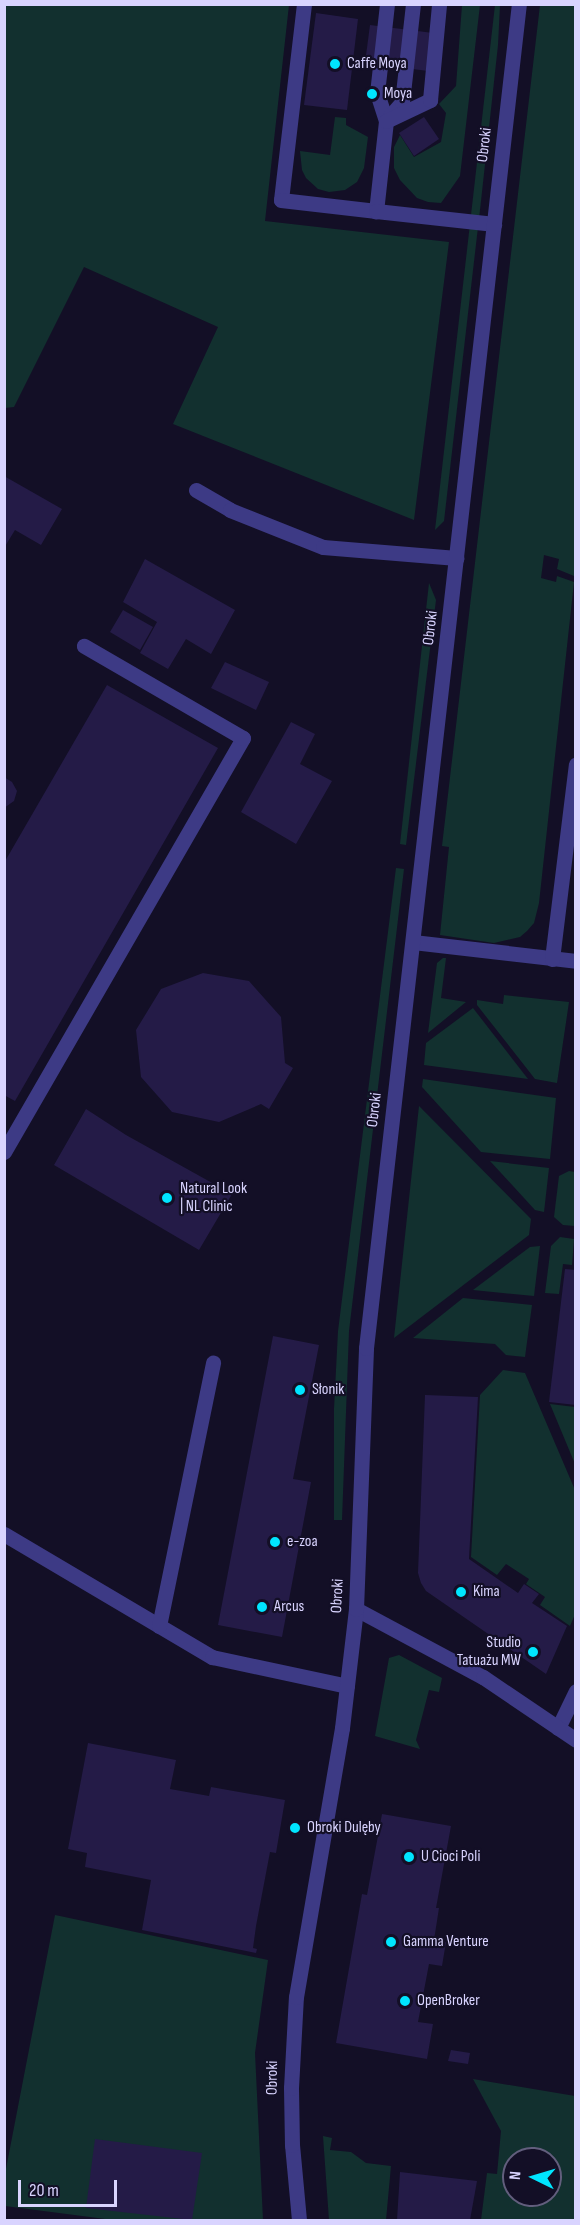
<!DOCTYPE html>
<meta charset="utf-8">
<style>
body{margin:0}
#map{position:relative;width:580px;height:2225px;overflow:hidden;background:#130f26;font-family:"Sofia Sans Condensed",sans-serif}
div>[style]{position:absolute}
.green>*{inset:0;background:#12302f}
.building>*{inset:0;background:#241b47}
.lane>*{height:15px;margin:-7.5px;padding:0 7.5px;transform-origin:7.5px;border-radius:7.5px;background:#3d3a85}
.street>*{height:15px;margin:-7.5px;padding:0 7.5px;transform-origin:7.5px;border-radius:7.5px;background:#3d3a85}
.dots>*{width:16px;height:16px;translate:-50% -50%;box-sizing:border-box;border:3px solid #130f26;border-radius:50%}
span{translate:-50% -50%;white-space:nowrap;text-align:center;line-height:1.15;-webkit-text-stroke:4.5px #130f26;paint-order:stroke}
.poi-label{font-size:16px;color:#d9d4ff}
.left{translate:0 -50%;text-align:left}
.right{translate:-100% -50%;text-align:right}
.street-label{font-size:16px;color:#d9d4ff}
.frame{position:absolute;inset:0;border:6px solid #d9d4ff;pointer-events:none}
.north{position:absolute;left:502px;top:2147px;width:60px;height:60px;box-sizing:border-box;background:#130f26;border:2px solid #625e7d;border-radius:50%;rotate:275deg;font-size:16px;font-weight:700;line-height:24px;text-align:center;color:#d9d4ff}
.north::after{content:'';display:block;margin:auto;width:21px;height:27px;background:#00e5ff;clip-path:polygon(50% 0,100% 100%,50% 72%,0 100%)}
.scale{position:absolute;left:18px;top:2180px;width:99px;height:27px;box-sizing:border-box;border:3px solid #d9d4ff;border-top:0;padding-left:8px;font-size:18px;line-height:21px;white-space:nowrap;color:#d9d4ff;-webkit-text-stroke:4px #130f26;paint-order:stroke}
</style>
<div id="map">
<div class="green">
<i style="clip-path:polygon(5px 4px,289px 5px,265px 221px,449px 242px,414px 520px,173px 424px,218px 327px,84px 267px,14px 407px,5px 408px)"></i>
<i style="clip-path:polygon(462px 5px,480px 5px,460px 176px,441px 203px,428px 202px,417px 198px,400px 180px,394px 168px,394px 147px,400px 135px,414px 157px,441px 142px,446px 113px,439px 104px,456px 86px)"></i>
<i style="clip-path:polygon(495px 5px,500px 5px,498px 45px,481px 201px,444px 521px,435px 530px)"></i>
<i style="clip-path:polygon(540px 5px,575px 5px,576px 563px,574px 576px,557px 569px,559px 559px,544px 555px,541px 578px,556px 582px,557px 576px,574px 582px,539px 903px,534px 923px,527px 931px,520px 937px,494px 943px,440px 935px,449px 847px,442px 846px)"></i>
<i style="clip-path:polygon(335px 117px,346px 118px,346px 125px,368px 137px,364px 168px,357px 182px,345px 190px,329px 192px,318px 189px,306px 178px,302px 170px,300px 151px,330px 155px)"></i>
<i style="clip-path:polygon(429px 583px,436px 600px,406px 845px,400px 844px)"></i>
<i style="clip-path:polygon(396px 868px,404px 869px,349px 1331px,342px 1520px,334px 1520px,334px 1409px,338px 1331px)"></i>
<i style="clip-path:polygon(443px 958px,446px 958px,441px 998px,466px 1002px,428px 1033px,437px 963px)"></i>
<i style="clip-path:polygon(504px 995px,569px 1002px,557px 1083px,535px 1079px,477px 1005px,477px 1000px,503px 1004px)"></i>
<i style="clip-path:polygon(473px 1008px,528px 1079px,424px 1065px,426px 1043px)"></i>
<i style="clip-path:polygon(423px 1079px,556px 1098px,550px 1159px,481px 1152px,422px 1087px)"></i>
<i style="clip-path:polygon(419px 1106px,531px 1219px,529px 1235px,394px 1338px)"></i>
<i style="clip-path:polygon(490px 1161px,549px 1168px,544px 1212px,535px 1210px)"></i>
<i style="clip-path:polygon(569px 1171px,575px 1172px,575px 1226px,563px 1225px,554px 1217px,559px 1176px)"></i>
<i style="clip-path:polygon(560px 1237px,574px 1239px,572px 1265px,563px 1264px,559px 1294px,545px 1293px,551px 1246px)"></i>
<i style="clip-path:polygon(540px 1246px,534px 1296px,473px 1290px,530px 1247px)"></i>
<i style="clip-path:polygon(463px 1298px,532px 1305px,525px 1357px,506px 1355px,495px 1344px,413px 1338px)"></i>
<i style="clip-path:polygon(503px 1370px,525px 1373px,575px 1490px,576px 1612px,570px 1626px,540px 1605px,545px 1597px,526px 1584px,529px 1579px,506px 1564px,497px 1575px,471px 1557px,480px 1395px)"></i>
<i style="clip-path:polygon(550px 1404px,575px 1407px,575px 1464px)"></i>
<i style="clip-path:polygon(399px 1655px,442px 1678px,439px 1692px,429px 1690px,416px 1740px,420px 1749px,375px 1736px,389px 1658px)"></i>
<i style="clip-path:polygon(55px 1915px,268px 1960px,255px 2053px,263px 2220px,113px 2220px,5px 2206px,5px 2174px)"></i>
<i style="clip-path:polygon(evenodd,473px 2079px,575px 2096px,575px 2220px,481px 2220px,487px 2173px,497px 2174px,501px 2131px,473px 2079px,514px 2159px,550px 2159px,550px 2195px,514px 2195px,514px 2159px)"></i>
<i style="clip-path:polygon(323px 2136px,332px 2138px,330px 2150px,351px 2152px,366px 2163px,391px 2166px,386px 2220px,329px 2220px)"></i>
</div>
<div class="building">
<i style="clip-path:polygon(316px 13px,358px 19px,347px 110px,304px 105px)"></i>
<i style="clip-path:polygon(370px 25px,441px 34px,436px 72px,365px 63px)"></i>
<i style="clip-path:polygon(424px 117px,439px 139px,414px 156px,399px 133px)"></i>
<i style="clip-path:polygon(4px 476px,62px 509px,41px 545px,15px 530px,4px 548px)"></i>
<i style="clip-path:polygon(145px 559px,235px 610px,211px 654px,186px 639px,168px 669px,140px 653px,157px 622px,123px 602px)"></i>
<i style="clip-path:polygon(123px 610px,153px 627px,140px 650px,110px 632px)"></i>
<i style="clip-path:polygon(225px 662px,269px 682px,256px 710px,211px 688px)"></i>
<i style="clip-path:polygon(107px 685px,218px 748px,15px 1101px,4px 1095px,4px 863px)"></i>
<i style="clip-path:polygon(291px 722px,315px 734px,300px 764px,332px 781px,296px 844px,241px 812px)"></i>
<i style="clip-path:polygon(4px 777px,12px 782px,17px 791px,14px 801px,4px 808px)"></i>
<i style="clip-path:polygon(203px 973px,249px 981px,281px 1017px,285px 1063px,293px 1068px,269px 1109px,261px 1104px,219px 1122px,172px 1112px,141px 1077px,136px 1030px,161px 989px)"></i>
<i style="clip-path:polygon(86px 1109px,126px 1135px,232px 1194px,199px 1250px,54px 1165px)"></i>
<i style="clip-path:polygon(565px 1269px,576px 1270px,576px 1405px,549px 1402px)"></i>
<i style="clip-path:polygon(273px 1336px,319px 1345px,293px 1479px,311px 1482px,282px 1637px,218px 1625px)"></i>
<i style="clip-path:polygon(425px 1395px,478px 1397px,469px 1559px,518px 1593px,524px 1584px,539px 1594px,532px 1603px,567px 1626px,546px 1674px,426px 1591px,421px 1583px,418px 1573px)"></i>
<i style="clip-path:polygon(88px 1743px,176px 1760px,170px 1789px,209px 1796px,211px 1787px,285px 1800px,276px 1853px,270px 1852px,256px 1926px,253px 1948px,257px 1949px,256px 1953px,142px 1930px,151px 1880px,85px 1867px,87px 1853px,68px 1849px)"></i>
<i style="clip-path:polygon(382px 1814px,451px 1826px,436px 1908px,439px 1908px,434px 1940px,446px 1942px,442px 1966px,429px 1964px,418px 2022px,433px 2024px,427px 2059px,336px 2043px,362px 1894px,367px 1895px)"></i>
<i style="clip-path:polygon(451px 2050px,470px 2053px,468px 2064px,448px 2061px)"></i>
<i style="clip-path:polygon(95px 2139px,202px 2153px,192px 2220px,86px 2208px)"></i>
<i style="clip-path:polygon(400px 2172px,477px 2181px,470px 2220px,397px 2220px)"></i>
</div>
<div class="lane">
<i style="left:304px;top:4px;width:197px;rotate:96.7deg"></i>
<i style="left:281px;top:200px;width:96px;rotate:6.6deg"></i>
<i style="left:387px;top:4px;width:90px;rotate:96.4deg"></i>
<i style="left:377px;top:93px;width:29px;rotate:72deg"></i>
<i style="left:386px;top:121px;width:91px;rotate:96.3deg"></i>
<i style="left:376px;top:211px;width:119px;rotate:6.3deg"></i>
<i style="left:390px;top:116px;width:18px;rotate:-49deg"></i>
<i style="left:402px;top:102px;width:99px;rotate:-83.6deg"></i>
<i style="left:386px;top:121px;width:49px;rotate:-25.5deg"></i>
<i style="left:430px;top:100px;width:96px;rotate:-84.6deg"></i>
<i style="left:413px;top:942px;width:164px;rotate:6.6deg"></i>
<i style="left:552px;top:959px;width:196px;rotate:-83deg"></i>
<i style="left:4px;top:1152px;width:478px;rotate:-60deg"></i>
<i style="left:243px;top:738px;width:184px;rotate:-149.9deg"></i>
<i style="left:4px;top:1534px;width:242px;rotate:30.6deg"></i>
<i style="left:212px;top:1657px;width:138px;rotate:12.1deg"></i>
<i style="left:159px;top:1626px;width:269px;rotate:-78.4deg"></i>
<i style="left:558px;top:1728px;width:41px;rotate:-64.1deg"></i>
</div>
<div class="street">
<i style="left:196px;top:490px;width:39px;rotate:30deg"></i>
<i style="left:230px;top:510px;width:100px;rotate:21.7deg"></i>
<i style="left:323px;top:547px;width:134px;rotate:4.7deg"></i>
<i style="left:356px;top:1609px;width:144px;rotate:28.2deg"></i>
<i style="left:483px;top:1677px;width:112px;rotate:34.1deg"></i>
<i style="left:299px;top:2220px;width:75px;rotate:-95.3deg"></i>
<i style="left:292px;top:2145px;width:57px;rotate:-91deg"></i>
<i style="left:291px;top:2088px;width:91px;rotate:-86.9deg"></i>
<i style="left:296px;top:1997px;width:273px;rotate:-80.3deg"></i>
<i style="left:342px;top:1728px;width:120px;rotate:-83.3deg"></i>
<i style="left:356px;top:1609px;width:261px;rotate:-87.8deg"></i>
<i style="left:366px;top:1348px;width:1353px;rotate:-83.51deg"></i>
</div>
<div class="dots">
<i style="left:335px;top:64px;background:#00e5ff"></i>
<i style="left:372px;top:94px;background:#00e5ff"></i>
<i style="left:167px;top:1198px;background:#00e5ff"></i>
<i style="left:300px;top:1390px;background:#00e5ff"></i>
<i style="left:275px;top:1542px;background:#00e5ff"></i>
<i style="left:461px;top:1592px;background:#00e5ff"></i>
<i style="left:262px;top:1607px;background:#00e5ff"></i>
<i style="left:533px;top:1652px;background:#00e5ff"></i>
<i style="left:295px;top:1828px;background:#00e5ff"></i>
<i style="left:409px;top:1857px;background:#00e5ff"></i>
<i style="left:391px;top:1942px;background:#00e5ff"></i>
<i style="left:405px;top:2001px;background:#00e5ff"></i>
</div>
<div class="poi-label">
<span class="left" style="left:347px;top:64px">Caffe Moya</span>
<span class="left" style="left:384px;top:94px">Moya</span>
<span class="left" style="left:180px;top:1198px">Natural Look<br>| NL Clinic</span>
<span class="left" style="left:312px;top:1390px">Słonik</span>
<span class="left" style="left:287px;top:1542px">e-zoa</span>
<span class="left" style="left:473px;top:1592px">Kima</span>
<span class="left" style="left:274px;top:1607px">Arcus</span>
<span class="right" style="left:521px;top:1652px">Studio<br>Tatuażu MW</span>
<span class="left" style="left:307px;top:1828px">Obroki Dulęby</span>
<span class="left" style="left:421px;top:1857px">U Cioci Poli</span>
<span class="left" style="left:403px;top:1942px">Gamma Venture</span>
<span class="left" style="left:417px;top:2001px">OpenBroker</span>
</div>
<div class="street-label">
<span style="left:485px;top:145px;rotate:-83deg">Obroki</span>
<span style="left:431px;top:628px;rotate:-83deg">Obroki</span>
<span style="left:375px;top:1110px;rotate:-83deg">Obroki</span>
<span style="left:338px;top:1596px;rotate:-87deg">Obroki</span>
<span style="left:273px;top:2078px;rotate:-89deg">Obroki</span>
</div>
<div class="frame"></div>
<div class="north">N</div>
<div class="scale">20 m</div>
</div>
